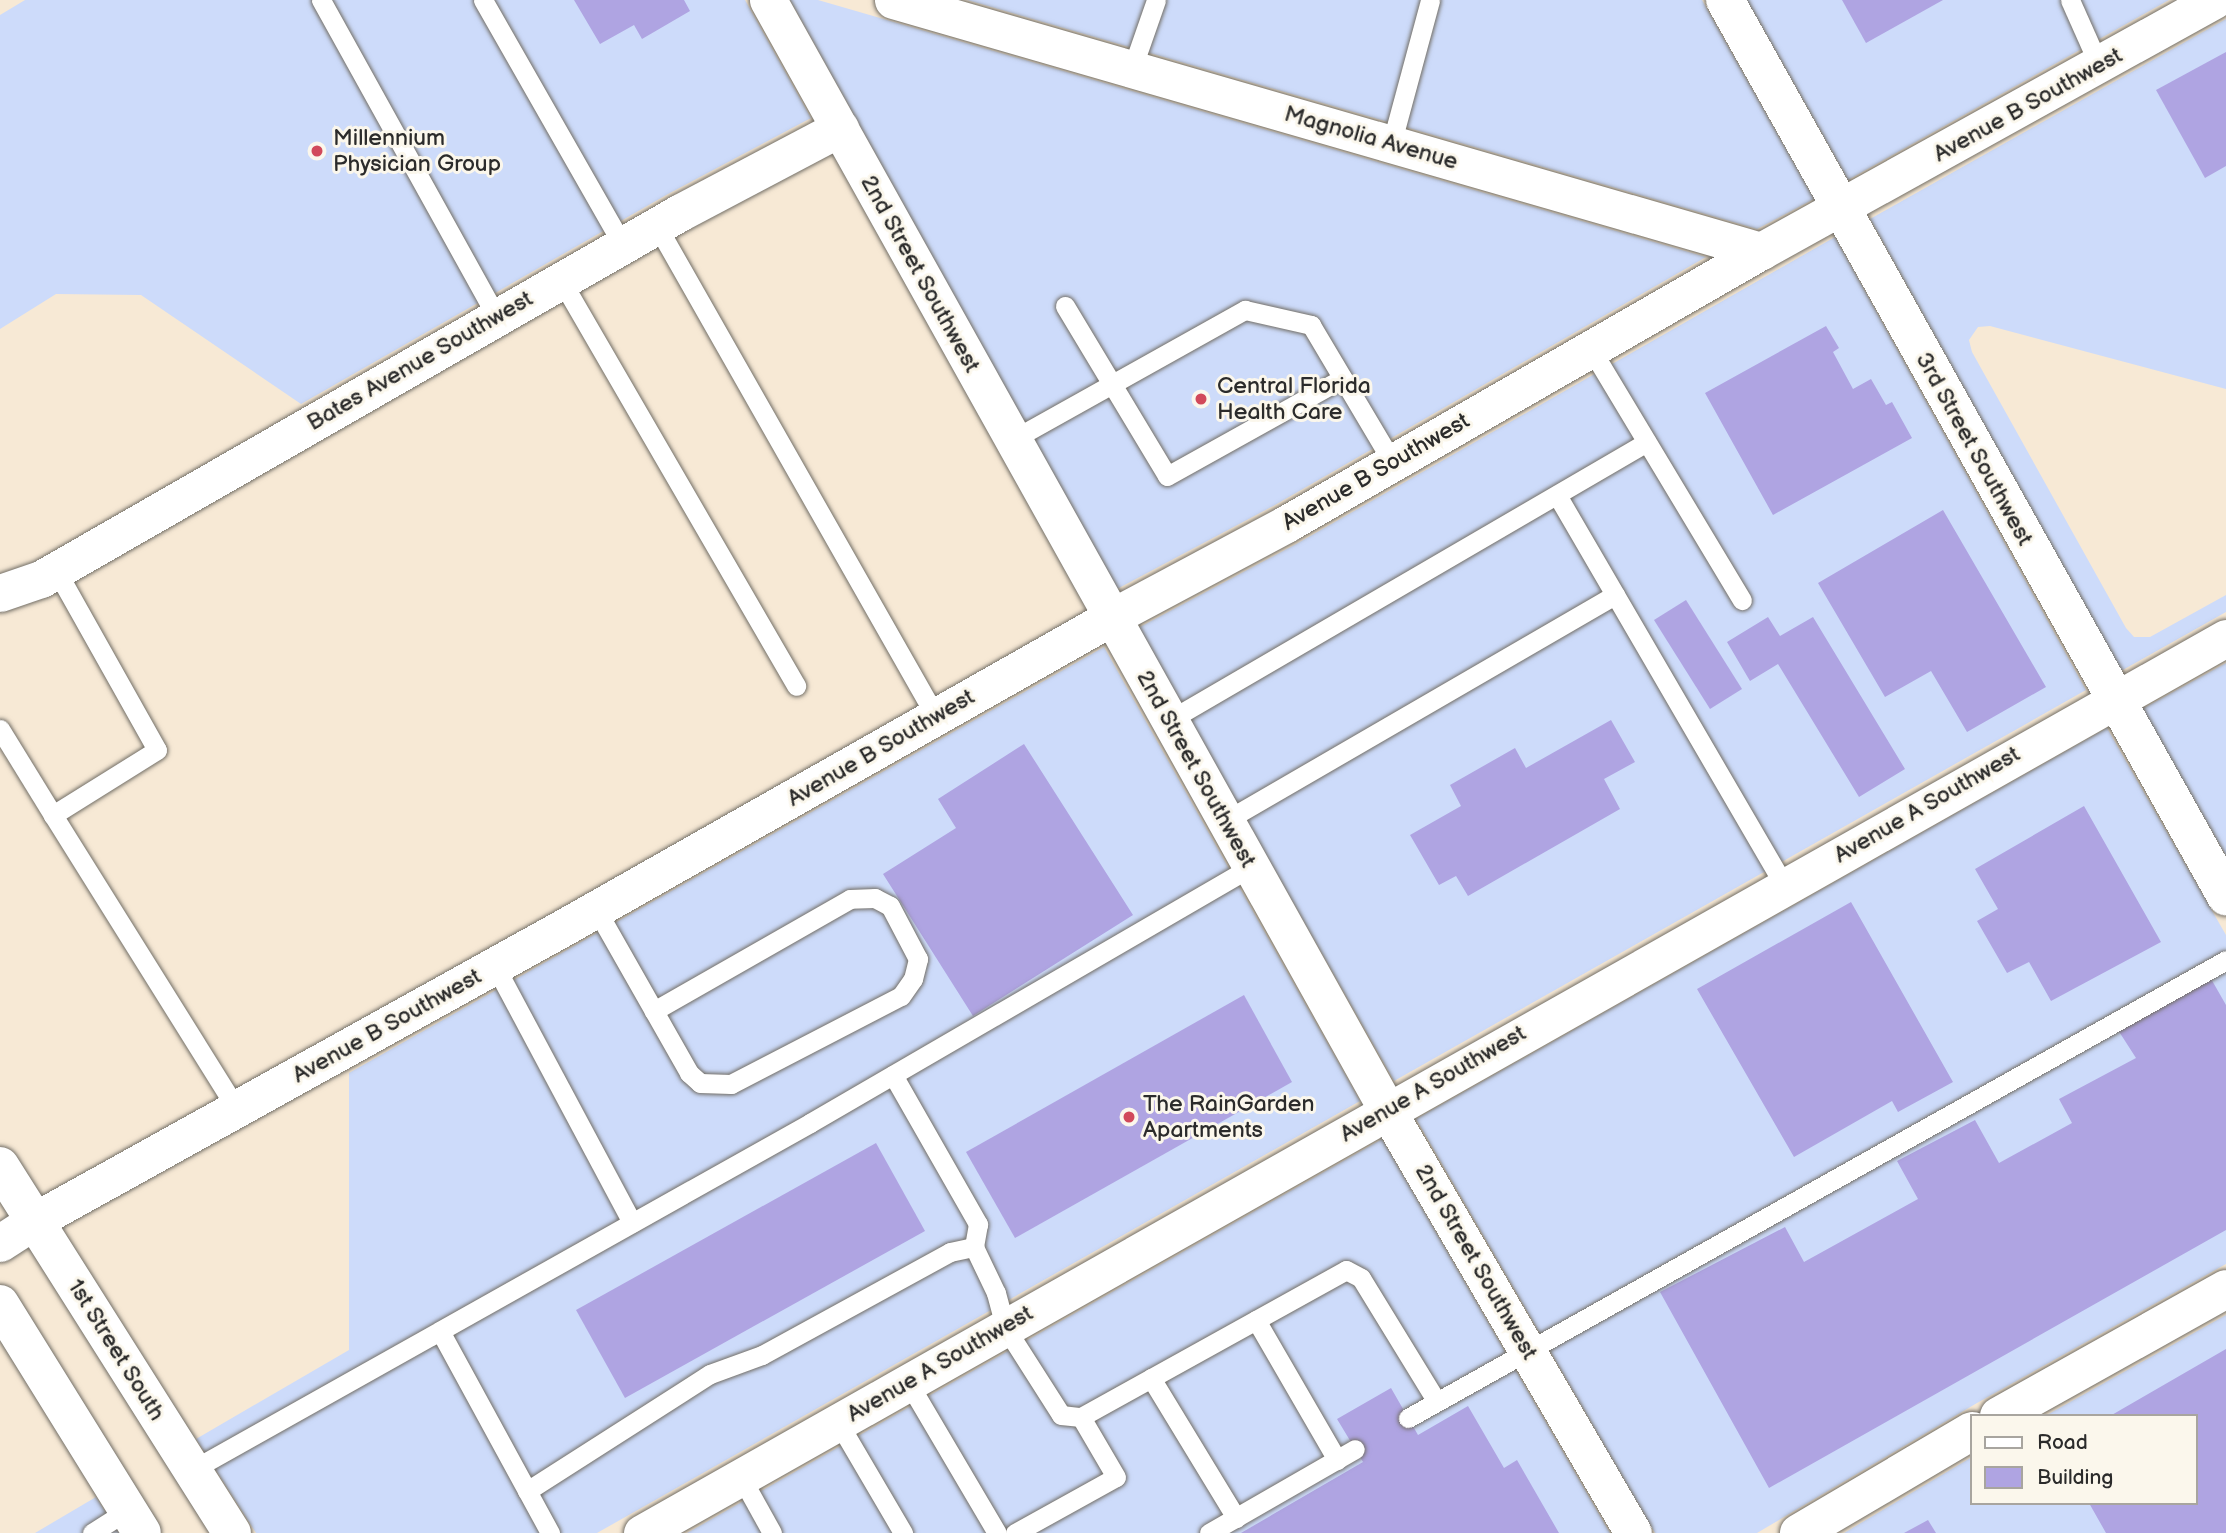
<!DOCTYPE html>
<style>
body{margin:0}
#map{position:relative;width:2226px;height:1533px;overflow:hidden;background:#f7e9d5;font-family:"Balsamiq Sans",sans-serif}
div>[style]{position:absolute}
.built>*{inset:0;background:#cddbfa}
.building>*{inset:0;background:#afa4e2}
.roads{filter:drop-shadow(0 0 2px #726e66) drop-shadow(0 0 2px #726e66)}
.lane>*{height:19px;margin:-9.5px;padding:0 9.5px;transform-origin:9.5px;border-radius:9.5px;background:#fff}
.street>*{height:37px;margin:-18.5px;padding:0 18.5px;transform-origin:18.5px;border-radius:18.5px;background:#fff}
.secondary>*{height:38px;margin:-19px;padding:0 19px;transform-origin:19px;border-radius:19px;background:#fff}
.dots>*{width:19px;height:19px;translate:-50% -50%;box-sizing:border-box;border:4px solid #fbf7ec;border-radius:50%}
span{translate:-50% -50%;white-space:nowrap;text-align:center;line-height:1.15;-webkit-text-stroke:6px #fbf7ec;paint-order:stroke}
.street-label{font-size:23px;color:#2b2b2b}
.poi-label{font-size:23px;color:#2b2b2b}
.left{translate:0 -50%;text-align:left}
.legend{position:absolute;left:1970px;top:1414px;width:228px;height:91px;box-sizing:border-box;background:#fbf7ec;border:2px solid #a8a59f;margin:0;padding:9px 12px;list-style:none;font-size:21px;color:#2b2b2b}
.legend li{display:flex;align-items:center;gap:14px;height:35px}
.legend b{width:35px;border:2px solid #a8a59f}
</style>
<div id="map">
<div class="built">
<i style="clip-path:polygon(25px 0,745px 0,811px 118px,668px 194px,301px 404px,141px 295px,56px 294px,0 329px,0 15px)"></i>
<i style="clip-path:polygon(790px 0,818px 0,1706px 257px,1275px 505px,1117px 589px)"></i>
<i style="clip-path:polygon(967px 0,1702px 0,1814px 199px,1757px 229px)"></i>
<i style="clip-path:polygon(1747px 0,2169px 0,1848px 180px)"></i>
<i style="clip-path:polygon(2226px 19px,2226px 389px,1990px 326px,1978px 327px,1969px 340px,1972px 352px,2126px 628px,2134px 637px,2150px 637px,2226px 595px,2226px 612px,2121px 671px,1870px 219px)"></i>
<i style="clip-path:polygon(1835px 237px,2086px 690px,1394px 1081px,1138px 628px,1298px 543px)"></i>
<i style="clip-path:polygon(1104px 647px,1360px 1101px,597px 1533px,256px 1533px,196px 1439px,349px 1350px,349px 1073px)"></i>
<i style="clip-path:polygon(2226px 663px,2226px 856px,2142px 709px)"></i>
<i style="clip-path:polygon(2107px 728px,2226px 935px,2226px 1264px,1977px 1403px,1757px 1533px,1655px 1533px,1416px 1119px)"></i>
<i style="clip-path:polygon(1382px 1139px,1610px 1533px,687px 1533px)"></i>
<i style="clip-path:polygon(2226px 1315px,2226px 1533px,1844px 1533px,1972px 1457px,1972px 1503px,2196px 1503px,2196px 1416px,2045px 1416px)"></i>
<i style="clip-path:polygon(96px 1497px,119px 1533px,35px 1533px)"></i>
</div>
<div class="building">
<i style="clip-path:polygon(574px 0,684px 0,690px 11px,642px 39px,634px 25px,600px 44px)"></i>
<i style="clip-path:polygon(1842px 0,1943px 0,1866px 43px)"></i>
<i style="clip-path:polygon(2226px 52px,2226px 166px,2205px 178px,2156px 90px)"></i>
<i style="clip-path:polygon(1826px 326px,1839px 348px,1833px 352px,1853px 389px,1871px 379px,1886px 405px,1892px 402px,1912px 438px,1773px 515px,1705px 393px)"></i>
<i style="clip-path:polygon(1943px 510px,2046px 687px,1967px 732px,1931px 671px,1885px 697px,1818px 583px)"></i>
<i style="clip-path:polygon(1686px 600px,1742px 689px,1710px 709px,1654px 620px)"></i>
<i style="clip-path:polygon(1768px 617px,1780px 636px,1813px 617px,1905px 769px,1859px 797px,1778px 664px,1750px 681px,1727px 642px)"></i>
<i style="clip-path:polygon(1611px 720px,1635px 762px,1604px 779px,1620px 809px,1468px 896px,1456px 876px,1439px 885px,1410px 835px,1461px 806px,1450px 785px,1515px 748px,1526px 768px)"></i>
<i style="clip-path:polygon(1024px 744px,1133px 915px,973px 1016px,883px 874px,956px 828px,938px 799px)"></i>
<i style="clip-path:polygon(2084px 806px,2161px 942px,2051px 1001px,2029px 962px,2007px 973px,1977px 921px,1998px 909px,1975px 869px)"></i>
<i style="clip-path:polygon(1851px 902px,1953px 1082px,1898px 1112px,1892px 1101px,1794px 1157px,1697px 989px)"></i>
<i style="clip-path:polygon(2210px 977px,2226px 1005px,2226px 1230px,1769px 1488px,1660px 1292px,1785px 1227px,1804px 1262px,1918px 1199px,1897px 1161px,1975px 1120px,1999px 1163px,2072px 1123px,2059px 1099px,2136px 1058px,2118px 1030px)"></i>
<i style="clip-path:polygon(1244px 995px,1292px 1082px,1015px 1238px,966px 1152px)"></i>
<i style="clip-path:polygon(876px 1143px,925px 1231px,625px 1398px,576px 1310px)"></i>
<i style="clip-path:polygon(2226px 1349px,2226px 1533px,2106px 1533px,2089px 1503px,2196px 1503px,2196px 1416px,2110px 1416px)"></i>
<i style="clip-path:polygon(1391px 1388px,1418px 1435px,1468px 1406px,1504px 1468px,1517px 1460px,1559px 1533px,1241px 1533px,1363px 1462px,1337px 1419px)"></i>
<i style="clip-path:polygon(1928px 1520px,1936px 1533px,1904px 1533px)"></i>
</div>
<div class="roads">
<div class="lane">
<i style="left:321px;top:0;width:363px;rotate:61deg"></i>
<i style="left:483px;top:0;width:282px;rotate:60.3deg"></i>
<i style="left:2070px;top:0;width:71px;rotate:66deg"></i>
<i style="left:1132px;top:69px;width:73px;rotate:-70.8deg"></i>
<i style="left:1391px;top:145px;width:150px;rotate:-74.9deg"></i>
<i style="left:657px;top:226px;width:565px;rotate:60.39deg"></i>
<i style="left:561px;top:280px;width:469px;rotate:59.9deg"></i>
<i style="left:1065px;top:306px;width:198px;rotate:59deg"></i>
<i style="left:1167px;top:476px;width:201px;rotate:-29.1deg"></i>
<i style="left:1591px;top:349px;width:293px;rotate:59deg"></i>
<i style="left:1012px;top:440px;width:267px;rotate:-29.2deg"></i>
<i style="left:1245px;top:310px;width:68px;rotate:12.8deg"></i>
<i style="left:1311px;top:325px;width:161px;rotate:59.3deg"></i>
<i style="left:1557px;top:495px;width:453px;rotate:59.8deg"></i>
<i style="left:56px;top:570px;width:206px;rotate:60.7deg"></i>
<i style="left:157px;top:750px;width:123px;rotate:148deg"></i>
<i style="left:53px;top:815px;width:348px;rotate:58deg"></i>
<i style="left:1168px;top:721px;width:554px;rotate:-30.22deg"></i>
<i style="left:0;top:729px;width:101px;rotate:58.4deg"></i>
<i style="left:1225px;top:821px;width:451px;rotate:-30.1deg"></i>
<i style="left:596px;top:909px;width:189px;rotate:60.4deg"></i>
<i style="left:689px;top:1073px;width:15px;rotate:42deg"></i>
<i style="left:700px;top:1083px;width:31px;rotate:2deg"></i>
<i style="left:731px;top:1084px;width:191px;rotate:-27.4deg"></i>
<i style="left:901px;top:996px;width:21px;rotate:-55deg"></i>
<i style="left:913px;top:979px;width:21px;rotate:-76deg"></i>
<i style="left:918px;top:959px;width:60px;rotate:-117.8deg"></i>
<i style="left:890px;top:906px;width:17px;rotate:-152deg"></i>
<i style="left:875px;top:898px;width:25px;rotate:178deg"></i>
<i style="left:850px;top:899px;width:226px;rotate:150.3deg"></i>
<i style="left:495px;top:966px;width:291px;rotate:61.9deg"></i>
<i style="left:893px;top:1075px;width:172px;rotate:60.3deg"></i>
<i style="left:978px;top:1224px;width:23px;rotate:100deg"></i>
<i style="left:974px;top:1247px;width:51px;rotate:64.4deg"></i>
<i style="left:996px;top:1293px;width:35px;rotate:75deg"></i>
<i style="left:1005px;top:1327px;width:104px;rotate:57.5deg"></i>
<i style="left:1061px;top:1415px;width:20px;rotate:6deg"></i>
<i style="left:1081px;top:1417px;width:303px;rotate:-29deg"></i>
<i style="left:1346px;top:1270px;width:17px;rotate:28deg"></i>
<i style="left:1361px;top:1278px;width:145px;rotate:58.5deg"></i>
<i style="left:1256px;top:1320px;width:162px;rotate:59.9deg"></i>
<i style="left:440px;top:1331px;width:230px;rotate:61.4deg"></i>
<i style="left:1151px;top:1378px;width:164px;rotate:58.7deg"></i>
<i style="left:908px;top:1382px;width:175px;rotate:59.5deg"></i>
<i style="left:1408px;top:1418px;width:937px;rotate:-29.24deg"></i>
<i style="left:838px;top:1422px;width:129px;rotate:59.6deg"></i>
<i style="left:192px;top:1470px;width:709px;rotate:-29.31deg"></i>
<i style="left:810px;top:1123px;width:510px;rotate:-30.14deg"></i>
<i style="left:741px;top:1477px;width:64px;rotate:61deg"></i>
<i style="left:527px;top:1491px;width:217px;rotate:-32.6deg"></i>
<i style="left:710px;top:1374px;width:55px;rotate:-20.1deg"></i>
<i style="left:762px;top:1355px;width:214px;rotate:-28.7deg"></i>
<i style="left:950px;top:1252px;width:25px;rotate:-12deg"></i>
<i style="left:92px;top:1533px;width:43px;rotate:-32.6deg"></i>
<i style="left:1015px;top:1533px;width:115px;rotate:-29deg"></i>
<i style="left:1116px;top:1477px;width:69px;rotate:-120.3deg"></i>
<i style="left:1209px;top:1533px;width:168px;rotate:-29.9deg"></i>
</div>
<div class="street">
<i style="left:768px;top:0;width:1271px;rotate:60.85deg"></i>
<i style="left:1387px;top:1110px;width:489px;rotate:59.8deg"></i>
<i style="left:893px;top:0;width:904px;rotate:16.13deg"></i>
<i style="left:1761px;top:251px;width:518px;rotate:-28.99deg"></i>
<i style="left:0;top:593px;width:43px;rotate:-18.9deg"></i>
<i style="left:41px;top:579px;width:736px;rotate:-29.84deg"></i>
<i style="left:679px;top:213px;width:182px;rotate:-27.8deg"></i>
<i style="left:0;top:1243px;width:40px;rotate:-32.9deg"></i>
<i style="left:34px;top:1221px;width:608px;rotate:-29.01deg"></i>
<i style="left:566px;top:926px;width:625px;rotate:-29.52deg"></i>
<i style="left:1110px;top:618px;width:200px;rotate:-28.1deg"></i>
<i style="left:1286px;top:524px;width:548px;rotate:-29.89deg"></i>
<i style="left:642px;top:1533px;width:1819px;rotate:-29.47deg"></i>
</div>
<div class="secondary">
<i style="left:1725px;top:0;width:1027px;rotate:60.79deg"></i>
<i style="left:0;top:1166px;width:434px;rotate:57.7deg"></i>
<i style="left:0;top:1304px;width:269px;rotate:58.2deg"></i>
<i style="left:1999px;top:1416px;width:260px;rotate:-29.2deg"></i>
<i style="left:1799px;top:1533px;width:201px;rotate:-30.5deg"></i>
</div>
</div>
<div class="dots">
<i style="left:317px;top:151px;background:#d1495b"></i>
<i style="left:1201px;top:399px;background:#d1495b"></i>
<i style="left:1129px;top:1117px;background:#d1495b"></i>
</div>
<div class="street-label">
<span style="left:2028px;top:105px;rotate:-29deg">Avenue B Southwest</span>
<span style="left:1371px;top:138px;rotate:16deg">Magnolia Avenue</span>
<span style="left:920px;top:274px;rotate:61deg">2nd Street Southwest</span>
<span style="left:420px;top:361px;rotate:-30deg">Bates Avenue Southwest</span>
<span style="left:1974px;top:449px;rotate:61deg">3rd Street Southwest</span>
<span style="left:1376px;top:472px;rotate:-30deg">Avenue B Southwest</span>
<span style="left:881px;top:748px;rotate:-30deg">Avenue B Southwest</span>
<span style="left:1196px;top:769px;rotate:61deg">2nd Street Southwest</span>
<span style="left:1927px;top:805px;rotate:-30deg">Avenue A Southwest</span>
<span style="left:387px;top:1026px;rotate:-29deg">Avenue B Southwest</span>
<span style="left:1433px;top:1084px;rotate:-30deg">Avenue A Southwest</span>
<span style="left:1476px;top:1262px;rotate:60deg">2nd Street Southwest</span>
<span style="left:116px;top:1350px;rotate:58deg">1st Street South</span>
<span style="left:940px;top:1364px;rotate:-30deg">Avenue A Southwest</span>
</div>
<div class="poi-label">
<span class="left" style="left:333px;top:151px">Millennium<br>Physician Group</span>
<span class="left" style="left:1217px;top:399px">Central Florida<br>Health Care</span>
<span class="left" style="left:1143px;top:1117px">The RainGarden<br>Apartments</span>
</div>
<ul class="legend">
<li><b style="height:9px;background:#fff"></b>Road</li>
<li><b style="height:19px;background:#afa4e2"></b>Building</li>
</ul>
</div>
